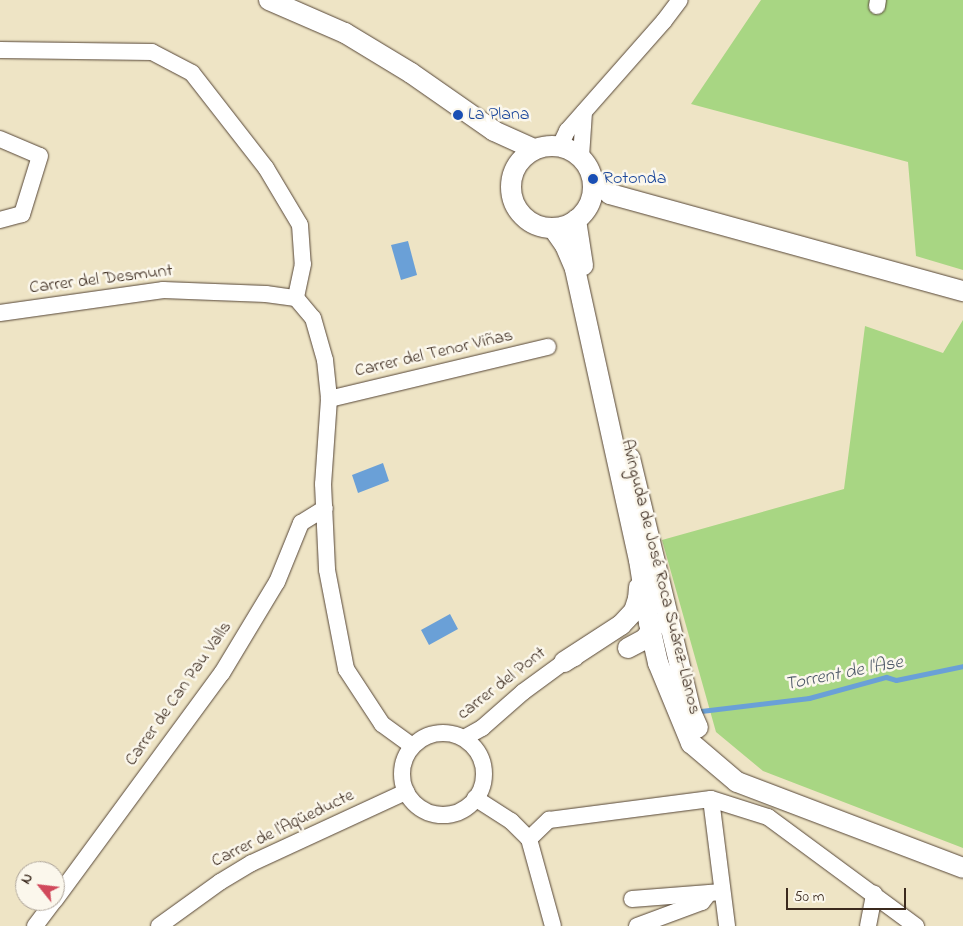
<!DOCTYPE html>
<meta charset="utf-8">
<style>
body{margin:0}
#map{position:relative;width:963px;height:926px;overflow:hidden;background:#eee4c5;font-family:"Indie Flower",sans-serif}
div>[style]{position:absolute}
.green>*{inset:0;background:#a8d683}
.water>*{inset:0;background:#6aa0d7}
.stream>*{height:5px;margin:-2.5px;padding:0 2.5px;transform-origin:2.5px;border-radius:2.5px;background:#6aa0d7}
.roads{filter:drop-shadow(0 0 1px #564637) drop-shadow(0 0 1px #564637)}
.minor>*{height:16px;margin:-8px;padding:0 8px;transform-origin:8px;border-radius:8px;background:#fff}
.minor>.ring{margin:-8px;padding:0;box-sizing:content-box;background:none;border:16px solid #fff;border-radius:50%}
.tertiary>*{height:20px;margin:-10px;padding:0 10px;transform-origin:10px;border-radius:10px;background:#fff}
.tertiary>.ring{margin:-10px;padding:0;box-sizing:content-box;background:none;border:20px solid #fff;border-radius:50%}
.dots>*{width:14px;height:14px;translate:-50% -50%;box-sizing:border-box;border:2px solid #fbf7ec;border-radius:50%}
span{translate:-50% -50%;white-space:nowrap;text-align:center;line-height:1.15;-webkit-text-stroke:5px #fbf7ec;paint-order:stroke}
.transit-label{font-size:18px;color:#164399}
.left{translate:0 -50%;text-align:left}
.street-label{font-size:18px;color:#3b2a1e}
.water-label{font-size:19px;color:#4e5968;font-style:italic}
.north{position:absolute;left:15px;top:861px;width:50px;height:50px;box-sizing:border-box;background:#fbf7ec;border:1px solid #aea59a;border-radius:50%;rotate:299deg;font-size:14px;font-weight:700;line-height:20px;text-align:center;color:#3b2a1e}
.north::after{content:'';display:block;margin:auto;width:18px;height:22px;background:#d1495b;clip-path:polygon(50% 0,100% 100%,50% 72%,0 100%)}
.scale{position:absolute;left:786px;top:888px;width:120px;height:22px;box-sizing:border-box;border:2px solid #3b2a1e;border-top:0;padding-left:6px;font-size:15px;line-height:18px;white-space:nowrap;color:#3b2a1e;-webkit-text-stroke:4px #fbf7ec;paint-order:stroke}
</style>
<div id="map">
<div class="green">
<i style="clip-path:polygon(761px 0,963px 0,963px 270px,916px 256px,908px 162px,691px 104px)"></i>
<i style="clip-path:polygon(963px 320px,963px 848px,763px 771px,716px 732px,662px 540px,844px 489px,865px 326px,943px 353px)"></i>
</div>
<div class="water">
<i style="clip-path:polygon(408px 241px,417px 275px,401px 280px,391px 245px)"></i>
<i style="clip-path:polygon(383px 463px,389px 481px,358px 493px,352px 475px)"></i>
<i style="clip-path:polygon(450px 614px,458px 629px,429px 645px,421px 630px)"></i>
</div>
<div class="stream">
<i style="left:701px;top:711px;width:109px;rotate:-6.9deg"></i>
<i style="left:809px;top:698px;width:80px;rotate:-15.3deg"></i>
<i style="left:886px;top:677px;width:10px;rotate:17deg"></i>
<i style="left:896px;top:680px;width:68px;rotate:-11.8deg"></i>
</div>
<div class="roads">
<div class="minor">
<i style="left:877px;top:6px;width:6px;rotate:-81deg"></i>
<i style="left:0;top:50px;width:152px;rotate:0.8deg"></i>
<i style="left:152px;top:52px;width:45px;rotate:27.7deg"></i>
<i style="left:192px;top:73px;width:120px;rotate:52.1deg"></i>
<i style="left:266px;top:168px;width:66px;rotate:59.2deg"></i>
<i style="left:300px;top:225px;width:39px;rotate:86deg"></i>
<i style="left:303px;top:264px;width:35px;rotate:102deg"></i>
<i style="left:0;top:139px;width:43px;rotate:23deg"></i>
<i style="left:40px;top:156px;width:61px;rotate:107.2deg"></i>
<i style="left:22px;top:214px;width:23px;rotate:165deg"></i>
<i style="left:560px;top:146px;width:17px;rotate:-65deg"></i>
<i style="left:567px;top:131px;width:147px;rotate:-48.6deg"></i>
<i style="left:664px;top:21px;width:26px;rotate:-53deg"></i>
<i style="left:581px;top:157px;width:45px;rotate:-86.2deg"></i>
<i style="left:296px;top:298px;width:26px;rotate:50deg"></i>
<i style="left:313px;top:318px;width:44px;rotate:74.1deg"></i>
<i style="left:325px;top:360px;width:39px;rotate:84deg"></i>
<i style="left:329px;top:399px;width:85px;rotate:94deg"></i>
<i style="left:323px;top:484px;width:86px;rotate:87.3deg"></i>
<i style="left:327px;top:570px;width:101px;rotate:79.1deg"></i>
<i style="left:346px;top:669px;width:66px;rotate:56.8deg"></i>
<i style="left:382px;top:724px;width:37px;rotate:36deg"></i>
<i style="left:0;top:313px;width:165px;rotate:-8deg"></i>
<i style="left:163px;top:290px;width:103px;rotate:2.2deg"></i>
<i style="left:266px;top:294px;width:30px;rotate:8deg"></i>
<i style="left:329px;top:399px;width:225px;rotate:-13.4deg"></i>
<i class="ring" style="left:402px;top:733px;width:66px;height:66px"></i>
<i style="left:464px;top:738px;width:21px;rotate:-29deg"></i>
<i style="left:482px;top:728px;width:55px;rotate:-41.3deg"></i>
<i style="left:523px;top:692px;width:51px;rotate:-36.2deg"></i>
<i style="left:564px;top:662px;width:12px;rotate:-20deg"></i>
<i style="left:475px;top:798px;width:43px;rotate:32.6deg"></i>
<i style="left:511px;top:821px;width:25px;rotate:45deg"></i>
<i style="left:529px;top:839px;width:90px;rotate:74.6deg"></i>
<i style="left:711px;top:799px;width:128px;rotate:82.8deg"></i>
<i style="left:529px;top:839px;width:28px;rotate:-44deg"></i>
<i style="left:549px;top:820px;width:163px;rotate:-7.4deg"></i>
<i style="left:711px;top:799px;width:60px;rotate:17.5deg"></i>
<i style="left:768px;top:817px;width:184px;rotate:36.4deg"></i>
<i style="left:632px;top:899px;width:90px;rotate:-4.4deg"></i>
<i style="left:55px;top:900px;width:282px;rotate:-53.7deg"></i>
<i style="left:222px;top:673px;width:106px;rotate:-58.9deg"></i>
<i style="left:277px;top:582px;width:64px;rotate:-67.9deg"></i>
<i style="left:301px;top:523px;width:28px;rotate:-32deg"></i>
<i style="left:35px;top:926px;width:31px;rotate:-53deg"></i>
<i style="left:159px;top:926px;width:75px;rotate:-35.8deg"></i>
<i style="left:220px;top:882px;width:37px;rotate:-31deg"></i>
<i style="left:252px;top:863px;width:170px;rotate:-24.8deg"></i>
<i style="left:637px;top:926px;width:69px;rotate:-20.3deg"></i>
<i style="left:702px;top:902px;width:11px;rotate:-52deg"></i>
<i style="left:868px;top:926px;width:33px;rotate:-79deg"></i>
</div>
<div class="tertiary">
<i style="left:269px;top:0;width:83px;rotate:23.5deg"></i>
<i style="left:345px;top:33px;width:77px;rotate:31.2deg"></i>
<i style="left:411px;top:73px;width:101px;rotate:34.9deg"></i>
<i style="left:494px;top:131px;width:44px;rotate:24.2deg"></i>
<i class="ring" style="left:511px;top:146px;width:62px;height:62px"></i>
<i style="left:593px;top:179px;width:23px;rotate:41deg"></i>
<i style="left:610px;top:194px;width:366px;rotate:15.4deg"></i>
<i style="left:576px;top:220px;width:46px;rotate:81.2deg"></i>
<i style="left:553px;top:228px;width:21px;rotate:55deg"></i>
<i style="left:565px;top:245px;width:26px;rotate:67deg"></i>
<i style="left:575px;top:269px;width:298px;rotate:77.6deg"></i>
<i style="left:639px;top:560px;width:64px;rotate:81deg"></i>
<i style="left:649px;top:623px;width:41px;rotate:77.3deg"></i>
<i style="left:658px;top:663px;width:87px;rotate:67.6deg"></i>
<i style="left:691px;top:743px;width:60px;rotate:40.3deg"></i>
<i style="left:737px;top:782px;width:242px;rotate:20.8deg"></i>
<i style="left:630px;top:458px;width:261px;rotate:76.5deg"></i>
<i style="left:691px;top:712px;width:17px;rotate:66deg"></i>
<i style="left:628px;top:648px;width:19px;rotate:-28deg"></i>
<i style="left:645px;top:639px;width:19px;rotate:-54deg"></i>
<i style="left:564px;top:662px;width:68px;rotate:-33deg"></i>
<i style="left:621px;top:625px;width:19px;rotate:-47deg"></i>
<i style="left:634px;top:611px;width:13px;rotate:-72deg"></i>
<i style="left:638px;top:599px;width:12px;rotate:-85deg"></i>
</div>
</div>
<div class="dots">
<i style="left:458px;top:115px;background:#1a4fb4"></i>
<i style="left:593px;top:179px;background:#1a4fb4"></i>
</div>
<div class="transit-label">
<span class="left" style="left:468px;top:115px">La Plana</span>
<span class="left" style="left:603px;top:179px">Rotonda</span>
</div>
<div class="street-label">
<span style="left:101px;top:280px;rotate:-7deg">Carrer del Desmunt</span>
<span style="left:434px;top:354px;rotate:-13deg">Carrer del Tenor Viñas</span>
<span style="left:660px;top:577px;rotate:76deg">Avinguda de José Roca Suárez-Llanos</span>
<span style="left:502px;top:684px;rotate:-38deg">carrer del Pont</span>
<span style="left:179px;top:694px;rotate:-55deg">Carrer de Can Pau Valls</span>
<span style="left:283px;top:829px;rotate:-26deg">Carrer de l'Aqüeducte</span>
</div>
<div class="water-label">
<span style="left:844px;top:674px;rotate:-11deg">Torrent de l'Ase</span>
</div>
<div class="north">N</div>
<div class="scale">50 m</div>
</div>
